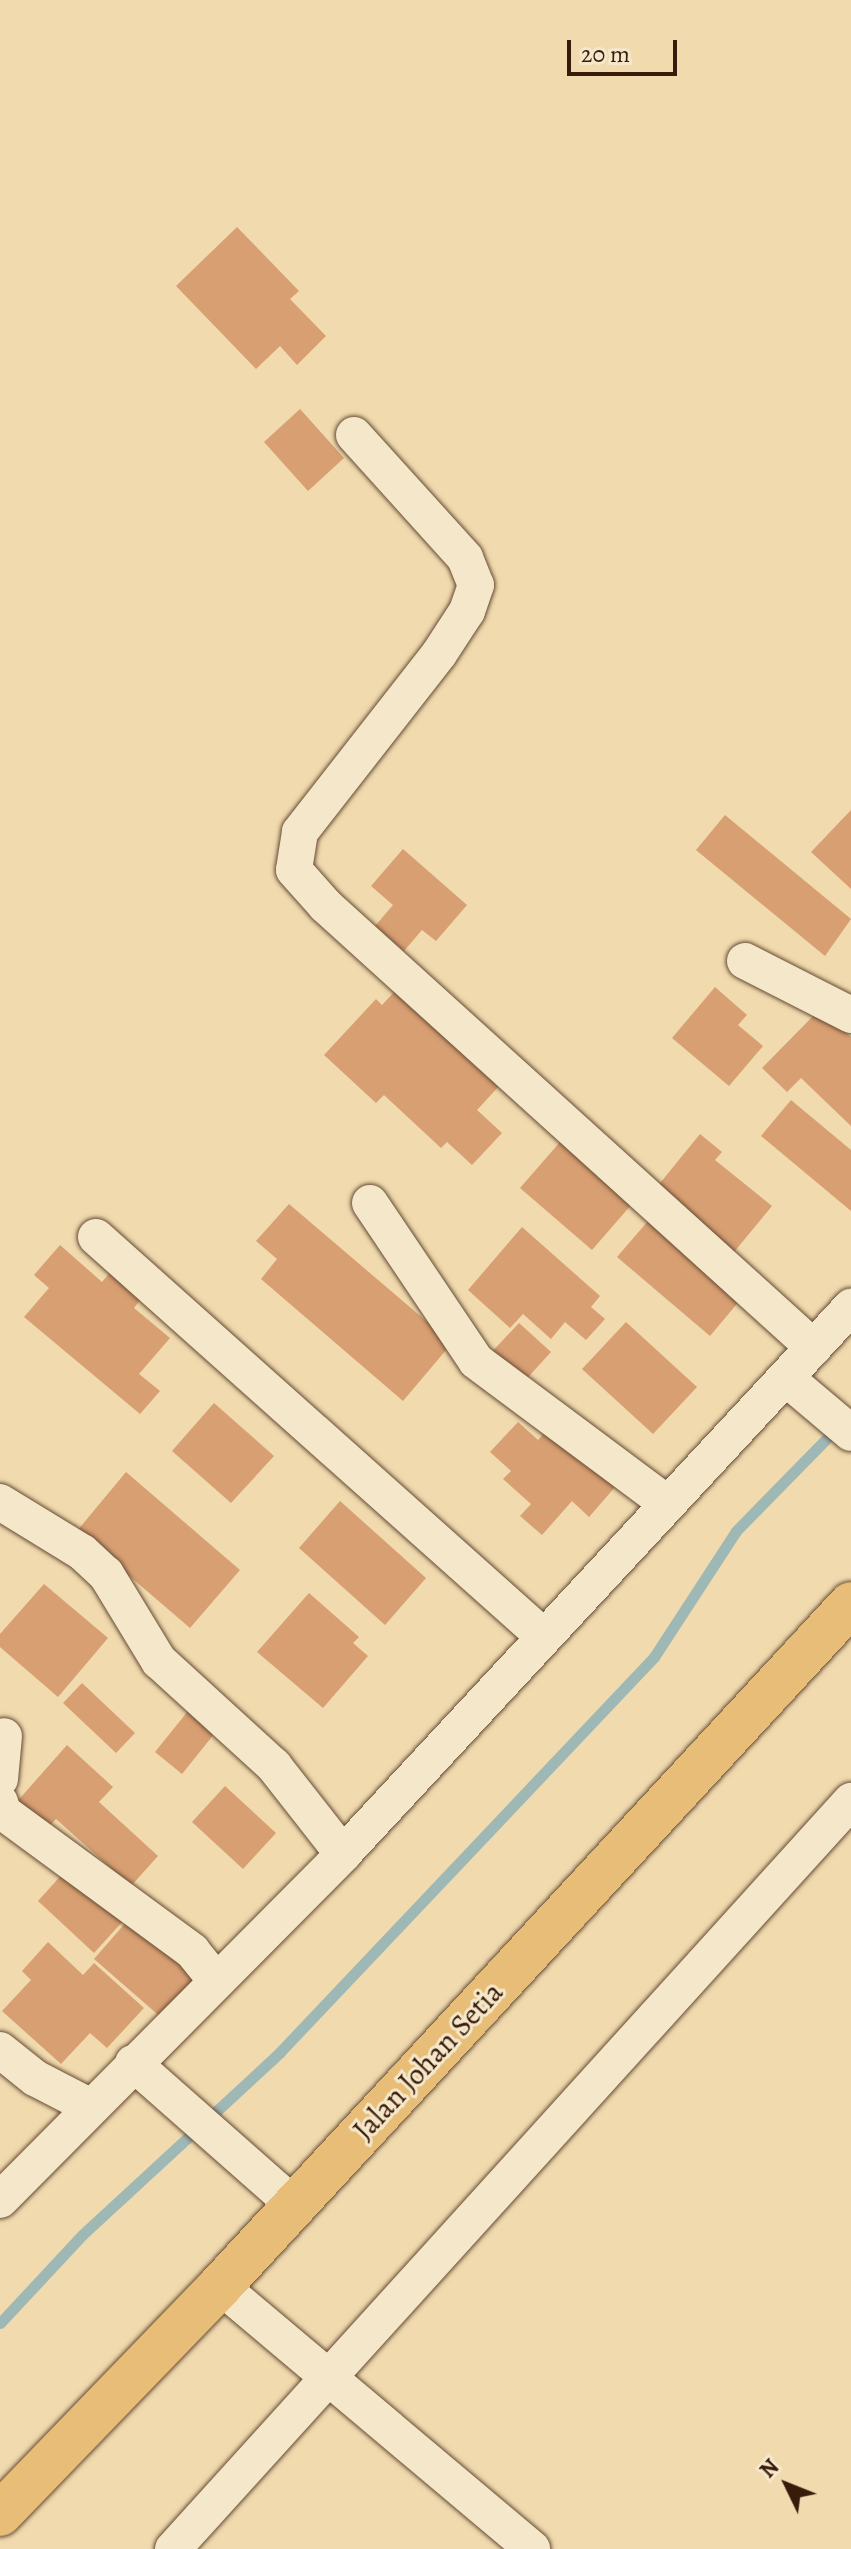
<!DOCTYPE html>
<style>
body{margin:0}
#map{position:relative;width:851px;height:2549px;overflow:hidden;background:#f0daae;font-family:Alegreya,serif}
div>[style]{position:absolute}
.stream>*{height:11px;margin:-5.5px;padding:0 5.5px;transform-origin:5.5px;border-radius:5.5px;background:#9eb8b5}
.building>*{inset:0;background:#d89f72}
.roads{filter:drop-shadow(0 0 2px #664b34) drop-shadow(0 0 2px #664b34)}
.minor>*{height:36px;margin:-18px;padding:0 18px;transform-origin:18px;border-radius:18px;background:#f5e7ca}
.major>*{height:44px;margin:-22px;padding:0 22px;transform-origin:22px;border-radius:22px;background:#e8bd77}
span{translate:-50% -50%;white-space:nowrap;text-align:center;line-height:1.15;-webkit-text-stroke:6px #f5e7ca;paint-order:stroke}
.street-label{font-size:30px;color:#381b0b}
.north{position:absolute;left:747px;top:2445px;width:80px;height:80px;-webkit-text-stroke:6px #f5e7ca;paint-order:stroke;rotate:313deg;font-size:22px;font-weight:700;line-height:32px;text-align:center;color:#381b0b}
.north::after{content:'';display:block;margin:auto;width:28px;height:36px;background:#381b0b;clip-path:polygon(50% 0,100% 100%,50% 72%,0 100%)}
.scale{position:absolute;left:567px;top:40px;width:110px;height:36px;box-sizing:border-box;border:4px solid #381b0b;border-top:0;padding-left:10px;font-size:24px;line-height:28px;white-space:nowrap;color:#381b0b;-webkit-text-stroke:6px #f5e7ca;paint-order:stroke}
</style>
<div id="map">
<div class="stream">
<i style="left:0;top:2323px;width:120px;rotate:-47deg"></i>
<i style="left:82px;top:2235px;width:270px;rotate:-42.7deg"></i>
<i style="left:280px;top:2052px;width:544px;rotate:-46.56deg"></i>
<i style="left:654px;top:1657px;width:150px;rotate:-56.9deg"></i>
<i style="left:736px;top:1531px;width:144px;rotate:-45.6deg"></i>
</div>
<div class="building">
<i style="clip-path:polygon(237px 227px,299px 291px,290px 299px,326px 336px,297px 365px,280px 346px,256px 369px,176px 286px)"></i>
<i style="clip-path:polygon(300px 409px,344px 458px,308px 491px,264px 442px)"></i>
<i style="clip-path:polygon(851px 810px,851px 889px,811px 852px)"></i>
<i style="clip-path:polygon(725px 815px,851px 919px,825px 956px,696px 850px)"></i>
<i style="clip-path:polygon(403px 849px,467px 905px,436px 941px,422px 930px,404px 951px,375px 926px,393px 905px,371px 886px)"></i>
<i style="clip-path:polygon(715px 987px,747px 1015px,738px 1025px,763px 1046px,729px 1086px,672px 1038px)"></i>
<i style="clip-path:polygon(397px 989px,500px 1085px,477px 1110px,502px 1133px,472px 1165px,447px 1142px,441px 1148px,384px 1095px,376px 1103px,324px 1055px,376px 999px,382px 1005px)"></i>
<i style="clip-path:polygon(821px 1008px,851px 1037px,851px 1126px,801px 1078px,787px 1092px,762px 1068px)"></i>
<i style="clip-path:polygon(791px 1100px,851px 1150px,851px 1211px,761px 1136px)"></i>
<i style="clip-path:polygon(700px 1134px,722px 1152px,715px 1160px,772px 1206px,734px 1252px,656px 1188px)"></i>
<i style="clip-path:polygon(560px 1142px,632px 1204px,592px 1250px,520px 1188px)"></i>
<i style="clip-path:polygon(289px 1204px,452px 1343px,403px 1401px,261px 1279px,277px 1259px,256px 1241px)"></i>
<i style="clip-path:polygon(654px 1214px,746px 1293px,710px 1336px,617px 1257px)"></i>
<i style="clip-path:polygon(522px 1227px,600px 1296px,591px 1307px,605px 1319px,586px 1340px,565px 1322px,551px 1339px,523px 1314px,510px 1328px,468px 1290px)"></i>
<i style="clip-path:polygon(60px 1245px,102px 1282px,113px 1269px,144px 1295px,134px 1308px,170px 1338px,139px 1374px,160px 1391px,140px 1414px,24px 1317px,49px 1288px,34px 1275px)"></i>
<i style="clip-path:polygon(626px 1322px,697px 1387px,653px 1434px,582px 1369px)"></i>
<i style="clip-path:polygon(519px 1323px,551px 1352px,520px 1386px,488px 1356px)"></i>
<i style="clip-path:polygon(214px 1403px,274px 1456px,231px 1503px,172px 1451px)"></i>
<i style="clip-path:polygon(518px 1422px,538px 1440px,550px 1427px,616px 1486px,589px 1517px,572px 1501px,542px 1535px,520px 1516px,531px 1504px,503px 1479px,511px 1471px,490px 1452px)"></i>
<i style="clip-path:polygon(126px 1472px,240px 1570px,190px 1628px,77px 1531px)"></i>
<i style="clip-path:polygon(340px 1501px,426px 1578px,385px 1625px,299px 1548px)"></i>
<i style="clip-path:polygon(44px 1584px,108px 1638px,58px 1697px,0 1647px,0 1634px)"></i>
<i style="clip-path:polygon(309px 1593px,359px 1637px,353px 1643px,368px 1656px,323px 1708px,257px 1652px)"></i>
<i style="clip-path:polygon(82px 1683px,135px 1733px,116px 1753px,63px 1703px)"></i>
<i style="clip-path:polygon(192px 1706px,219px 1728px,182px 1774px,155px 1752px)"></i>
<i style="clip-path:polygon(67px 1745px,113px 1787px,99px 1802px,158px 1856px,131px 1886px,56px 1819px,44px 1832px,14px 1805px)"></i>
<i style="clip-path:polygon(225px 1786px,276px 1833px,243px 1869px,192px 1822px)"></i>
<i style="clip-path:polygon(66px 1870px,123px 1921px,94px 1953px,38px 1901px)"></i>
<i style="clip-path:polygon(129px 1919px,198px 1978px,163px 2019px,94px 1959px)"></i>
<i style="clip-path:polygon(48px 1942px,83px 1975px,94px 1963px,144px 2008px,107px 2048px,90px 2033px,61px 2064px,2px 2011px,31px 1980px,22px 1971px)"></i>
</div>
<div class="roads">
<div class="minor">
<i style="left:354px;top:435px;width:166px;rotate:47.9deg"></i>
<i style="left:465px;top:558px;width:29px;rotate:68deg"></i>
<i style="left:476px;top:585px;width:28px;rotate:109deg"></i>
<i style="left:467px;top:611px;width:51px;rotate:123.1deg"></i>
<i style="left:439px;top:654px;width:226px;rotate:128deg"></i>
<i style="left:300px;top:832px;width:38px;rotate:99deg"></i>
<i style="left:294px;top:870px;width:48px;rotate:48.4deg"></i>
<i style="left:326px;top:906px;width:658px;rotate:42.17deg"></i>
<i style="left:745px;top:961px;width:119px;rotate:27deg"></i>
<i style="left:370px;top:1203px;width:190px;rotate:56.1deg"></i>
<i style="left:476px;top:1361px;width:236px;rotate:36.7deg"></i>
<i style="left:96px;top:1237px;width:599px;rotate:41.75deg"></i>
<i style="left:786px;top:1378px;width:85px;rotate:40.2deg"></i>
<i style="left:0;top:1502px;width:96px;rotate:31.4deg"></i>
<i style="left:82px;top:1552px;width:33px;rotate:43deg"></i>
<i style="left:106px;top:1574px;width:102px;rotate:58.7deg"></i>
<i style="left:159px;top:1661px;width:156px;rotate:42.4deg"></i>
<i style="left:274px;top:1766px;width:112px;rotate:51.9deg"></i>
<i style="left:0;top:1779px;width:43px;rotate:-84.7deg"></i>
<i style="left:0;top:1802px;width:10px;rotate:73deg"></i>
<i style="left:3px;top:1812px;width:235px;rotate:36.3deg"></i>
<i style="left:192px;top:1951px;width:38px;rotate:51deg"></i>
<i style="left:0;top:2050px;width:45px;rotate:38.7deg"></i>
<i style="left:35px;top:2078px;width:61px;rotate:27.4deg"></i>
<i style="left:133px;top:2063px;width:215px;rotate:41.4deg"></i>
<i style="left:0;top:2200px;width:487px;rotate:-45.2deg"></i>
<i style="left:343px;top:1854px;width:747px;rotate:-47.12deg"></i>
<i style="left:220px;top:2286px;width:408px;rotate:40.1deg"></i>
<i style="left:173px;top:2549px;width:1010px;rotate:-47.81deg"></i>
</div>
<div class="major">
<i style="left:0;top:2514px;width:317px;rotate:-46deg"></i>
<i style="left:220px;top:2286px;width:929px;rotate:-47.22deg"></i>
</div>
</div>
<div class="street-label">
<span style="left:428px;top:2061px;rotate:-47deg">Jalan Johan Setia</span>
</div>
<div class="north">N</div>
<div class="scale">20 m</div>
</div>
